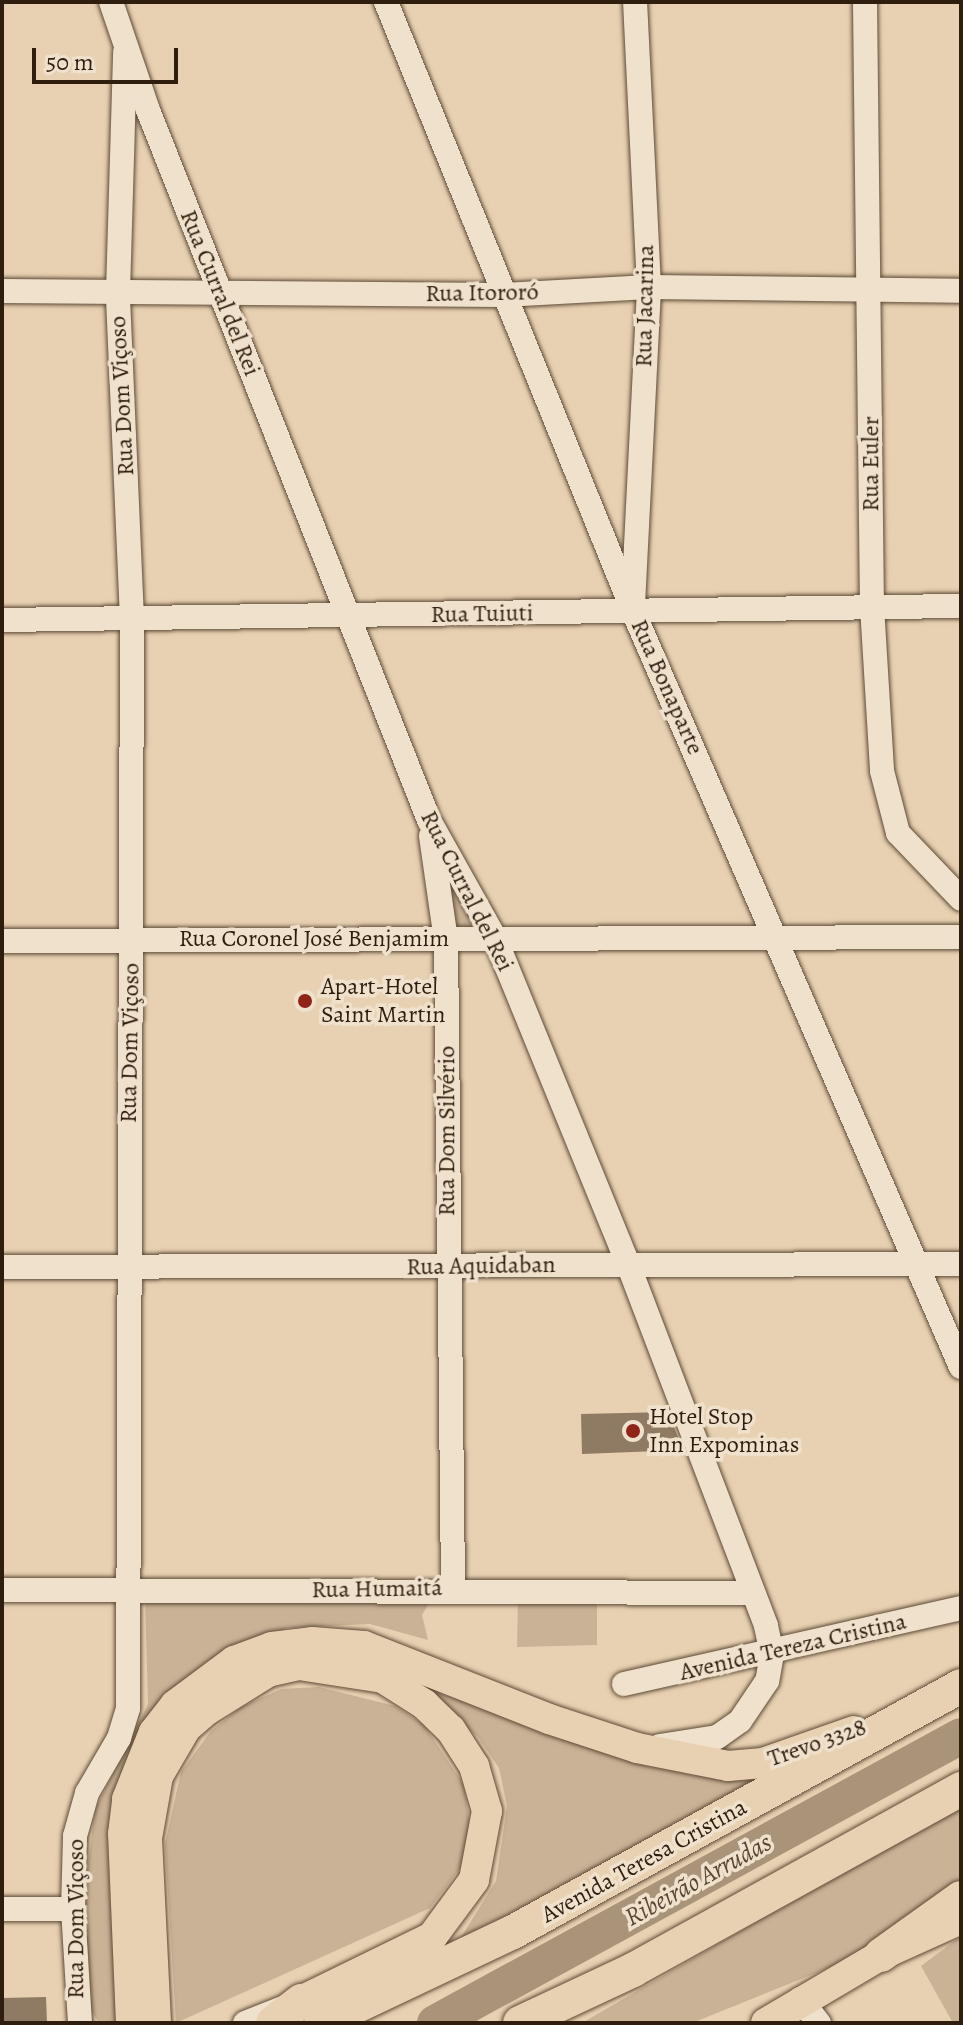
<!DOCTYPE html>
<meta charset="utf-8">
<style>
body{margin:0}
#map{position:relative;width:963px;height:2025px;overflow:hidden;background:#e8d1b2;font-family:Alegreya,serif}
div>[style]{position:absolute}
.green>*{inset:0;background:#c9b296}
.river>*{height:36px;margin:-18px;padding:0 18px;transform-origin:18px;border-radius:18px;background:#a9947a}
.building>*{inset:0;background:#8f7b63}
.roads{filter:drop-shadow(0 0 2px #5d4a36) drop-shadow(0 0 2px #5d4a36)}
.minor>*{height:24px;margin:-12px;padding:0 12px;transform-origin:12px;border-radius:12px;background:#f0e1cd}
.major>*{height:30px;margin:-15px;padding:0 15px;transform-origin:15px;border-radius:15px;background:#e8d1b2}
.highway>*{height:34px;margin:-17px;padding:0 17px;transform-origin:17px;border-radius:17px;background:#e8d1b2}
.dots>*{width:22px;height:22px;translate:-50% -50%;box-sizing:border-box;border:4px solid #f0e1cd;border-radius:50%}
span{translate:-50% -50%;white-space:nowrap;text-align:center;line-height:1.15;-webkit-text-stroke:7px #f0e1cd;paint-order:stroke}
.street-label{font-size:24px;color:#2f1d0d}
.poi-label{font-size:24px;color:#2f1d0d}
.left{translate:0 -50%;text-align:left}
.water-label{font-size:26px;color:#5a4733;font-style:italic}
.frame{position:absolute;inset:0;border:4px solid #2f1d0d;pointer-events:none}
.scale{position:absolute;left:32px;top:48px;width:146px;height:36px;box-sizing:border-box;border:4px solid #2f1d0d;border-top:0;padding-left:10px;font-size:24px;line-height:28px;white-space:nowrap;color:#2f1d0d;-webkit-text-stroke:6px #f0e1cd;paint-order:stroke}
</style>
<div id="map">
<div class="green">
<i style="clip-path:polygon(442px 861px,481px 928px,454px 930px)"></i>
<i style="clip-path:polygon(434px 1595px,422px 1615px,428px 1640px,370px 1624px,287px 1628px,226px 1657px,166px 1712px,123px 2023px,99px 2023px,85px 2002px,84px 1896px,95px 1810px,148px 1704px,145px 1596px)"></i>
<i style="clip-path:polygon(518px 1600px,597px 1600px,597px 1645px,517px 1647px)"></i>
<i style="clip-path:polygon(418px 1686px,642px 1762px,691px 1775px,756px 1780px,455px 1947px,496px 1881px,507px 1806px,499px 1768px,478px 1737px)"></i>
<i style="clip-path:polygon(319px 1687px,395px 1706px,424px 1725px,464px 1785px,470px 1825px,461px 1867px,430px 1908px,176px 2023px,165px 1844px,181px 1772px,211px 1731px,241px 1707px,281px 1689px)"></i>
<i style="clip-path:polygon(961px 1803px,961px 1889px,878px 1948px,692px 2023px,582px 2023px)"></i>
<i style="clip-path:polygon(961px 1936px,961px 2023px,953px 2023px,921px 1966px)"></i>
</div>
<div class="river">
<i style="left:435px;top:2023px;width:599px;rotate:-28.62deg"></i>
</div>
<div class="building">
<i style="clip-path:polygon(668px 1412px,683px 1450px,582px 1454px,581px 1414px)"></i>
<i style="clip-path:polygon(46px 1997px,47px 2023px,2px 2023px,2px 1998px)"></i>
</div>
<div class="roads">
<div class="minor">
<i style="left:111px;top:2px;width:114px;rotate:71.1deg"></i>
<i style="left:148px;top:110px;width:764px;rotate:68.41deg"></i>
<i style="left:429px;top:820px;width:135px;rotate:60.8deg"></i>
<i style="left:495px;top:938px;width:352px;rotate:67.8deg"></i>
<i style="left:628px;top:1264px;width:387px;rotate:69.1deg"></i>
<i style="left:766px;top:1626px;width:29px;rotate:78deg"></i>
<i style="left:772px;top:1654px;width:27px;rotate:100deg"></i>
<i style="left:767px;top:1681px;width:48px;rotate:124deg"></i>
<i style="left:740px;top:1721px;width:28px;rotate:145deg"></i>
<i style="left:717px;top:1737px;width:58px;rotate:171deg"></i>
<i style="left:386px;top:2px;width:657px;rotate:67.92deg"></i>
<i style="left:633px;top:611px;width:824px;rotate:66.55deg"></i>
<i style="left:865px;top:2px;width:604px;rotate:89.34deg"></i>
<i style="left:872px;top:606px;width:165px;rotate:86.5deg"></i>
<i style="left:882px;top:771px;width:64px;rotate:75.5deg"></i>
<i style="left:898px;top:833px;width:91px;rotate:46.3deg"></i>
<i style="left:2px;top:291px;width:502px;rotate:0.46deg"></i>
<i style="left:504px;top:295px;width:145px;rotate:-3.2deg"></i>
<i style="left:649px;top:287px;width:312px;rotate:0.7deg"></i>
<i style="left:633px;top:605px;width:318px;rotate:-87.1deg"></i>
<i style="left:649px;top:287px;width:285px;rotate:-92.8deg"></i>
<i style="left:2px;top:620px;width:959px;rotate:-0.84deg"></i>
<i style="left:431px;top:836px;width:105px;rotate:81.8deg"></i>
<i style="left:446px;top:940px;width:648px;rotate:89.38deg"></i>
<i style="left:2px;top:941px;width:959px;rotate:-0.24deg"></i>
<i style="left:2px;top:1267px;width:959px;rotate:-0.18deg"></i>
<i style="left:2px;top:1590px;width:750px;rotate:0.23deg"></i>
<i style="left:624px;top:1684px;width:345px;rotate:-12.7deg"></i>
<i style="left:2px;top:1909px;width:71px"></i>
<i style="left:800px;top:1999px;width:31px;rotate:52deg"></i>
<i style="left:80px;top:2023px;width:114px;rotate:-93.5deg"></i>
<i style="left:73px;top:1909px;width:73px;rotate:-88.4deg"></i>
<i style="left:75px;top:1836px;width:45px;rotate:-74.4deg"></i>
<i style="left:87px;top:1793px;width:64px;rotate:-59.8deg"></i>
<i style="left:119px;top:1738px;width:31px;rotate:-73deg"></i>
<i style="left:128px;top:1708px;width:1089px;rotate:-89.79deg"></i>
<i style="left:132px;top:619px;width:327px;rotate:-92.5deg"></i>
<i style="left:118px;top:292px;width:240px;rotate:-88.3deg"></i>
<i style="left:245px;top:2023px;width:46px;rotate:-21.6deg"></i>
</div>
<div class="major">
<i style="left:131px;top:2023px;width:189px;rotate:-92.4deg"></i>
<i style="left:123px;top:1834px;width:35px;rotate:-83deg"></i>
<i style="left:127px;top:1799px;width:72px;rotate:-68.1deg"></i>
<i style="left:154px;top:1732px;width:34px;rotate:-52deg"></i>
<i style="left:175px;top:1705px;width:74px;rotate:-36.7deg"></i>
<i style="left:234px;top:1661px;width:40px;rotate:-20.2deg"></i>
<i style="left:272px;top:1647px;width:40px;rotate:-7.1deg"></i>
<i style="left:312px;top:1642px;width:52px;rotate:4.4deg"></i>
<i style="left:364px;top:1646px;width:199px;rotate:21.5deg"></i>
<i style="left:549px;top:1719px;width:93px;rotate:18.2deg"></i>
<i style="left:637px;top:1748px;width:93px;rotate:11.2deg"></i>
<i style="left:728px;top:1766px;width:35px;rotate:-5deg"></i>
<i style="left:763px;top:1763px;width:96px;rotate:-19.4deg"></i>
<i style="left:156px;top:2023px;width:185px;rotate:-92.8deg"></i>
<i style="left:147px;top:1838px;width:63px;rotate:-79.9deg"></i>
<i style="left:158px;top:1776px;width:56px;rotate:-59.7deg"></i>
<i style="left:186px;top:1728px;width:28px;rotate:-41deg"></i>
<i style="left:207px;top:1710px;width:72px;rotate:-31.9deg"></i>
<i style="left:268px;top:1672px;width:32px;rotate:-13deg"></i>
<i style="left:299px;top:1665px;width:85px;rotate:8.8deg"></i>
<i style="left:383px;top:1678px;width:49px;rotate:32.4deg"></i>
<i style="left:424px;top:1704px;width:37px;rotate:44deg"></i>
<i style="left:451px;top:1730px;width:43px;rotate:57.4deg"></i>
<i style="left:474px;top:1766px;width:47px;rotate:73.9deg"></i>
<i style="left:487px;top:1811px;width:70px;rotate:100.7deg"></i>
<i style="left:474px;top:1880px;width:71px;rotate:126.4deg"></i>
<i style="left:432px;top:1937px;width:146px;rotate:154deg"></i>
<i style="left:766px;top:2023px;width:134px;rotate:-30.6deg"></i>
<i style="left:881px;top:1955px;width:88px;rotate:-24.2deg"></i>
</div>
<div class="highway">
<i style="left:881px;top:1955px;width:98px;rotate:-35.5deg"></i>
<i style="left:273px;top:2023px;width:36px;rotate:-38deg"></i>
<i style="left:321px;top:2023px;width:212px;rotate:-25.4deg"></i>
<i style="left:513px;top:1932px;width:511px;rotate:-28.77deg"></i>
<i style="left:520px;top:2023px;width:125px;rotate:-25.1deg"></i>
<i style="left:633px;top:1970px;width:375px;rotate:-28.9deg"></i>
</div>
</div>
<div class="dots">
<i style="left:305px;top:1001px;background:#8f2418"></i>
<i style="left:633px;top:1431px;background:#8f2418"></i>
</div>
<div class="street-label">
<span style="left:220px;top:293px;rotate:68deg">Rua Curral del Rei</span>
<span style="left:482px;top:293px;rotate:-1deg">Rua Itororó</span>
<span style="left:645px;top:306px;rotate:-89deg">Rua Jacarina</span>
<span style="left:122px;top:396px;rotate:-93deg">Rua Dom Viçoso</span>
<span style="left:871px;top:464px;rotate:-90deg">Rua Euler</span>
<span style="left:482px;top:614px;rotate:-1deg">Rua Tuiuti</span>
<span style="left:667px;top:687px;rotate:66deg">Rua Bonaparte</span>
<span style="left:467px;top:891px;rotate:63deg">Rua Curral del Rei</span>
<span style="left:314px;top:939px">Rua Coronel José Benjamim</span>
<span style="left:130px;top:1043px;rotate:-89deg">Rua Dom Viçoso</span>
<span style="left:447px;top:1131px;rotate:-90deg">Rua Dom Silvério</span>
<span style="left:481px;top:1266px;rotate:-1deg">Rua Aquidaban</span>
<span style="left:377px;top:1589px;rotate:-1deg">Rua Humaitá</span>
<span style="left:793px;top:1647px;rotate:-13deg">Avenida Tereza Cristina</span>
<span style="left:817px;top:1743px;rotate:-19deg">Trevo 3328</span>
<span style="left:644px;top:1861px;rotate:-29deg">Avenida Teresa Cristina</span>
<span style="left:76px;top:1919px;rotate:-90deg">Rua Dom Viçoso</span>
</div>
<div class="poi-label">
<span class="left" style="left:321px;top:1001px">Apart-Hotel<br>Saint Martin</span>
<span class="left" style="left:649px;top:1431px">Hotel Stop<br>Inn Expominas</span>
</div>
<div class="water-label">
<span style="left:698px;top:1880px;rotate:-29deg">Ribeirão Arrudas</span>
</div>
<div class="frame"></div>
<div class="scale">50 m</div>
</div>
